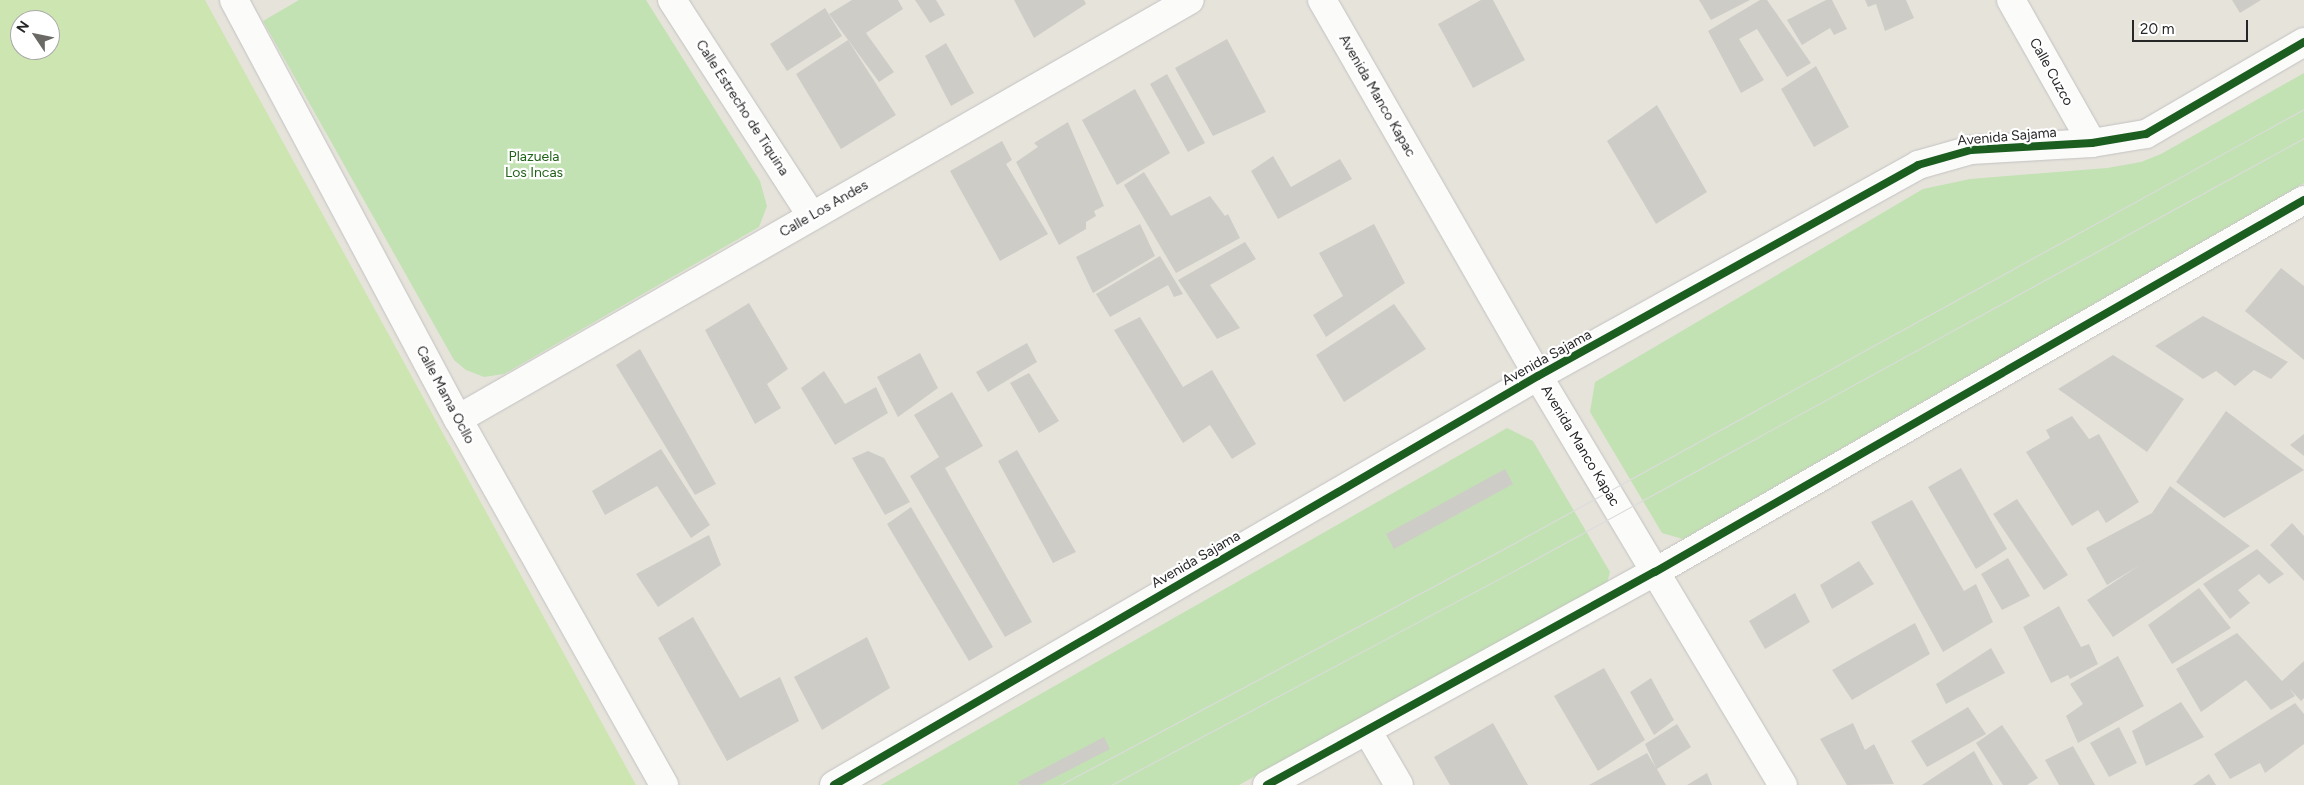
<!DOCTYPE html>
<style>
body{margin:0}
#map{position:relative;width:2304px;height:785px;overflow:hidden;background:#e6e3db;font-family:Figtree,sans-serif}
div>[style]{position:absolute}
.green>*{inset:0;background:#c2e2b3}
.pitch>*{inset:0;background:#cde6b1}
.building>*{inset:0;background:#ceccc7}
.roads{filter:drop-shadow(0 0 1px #c3c2c1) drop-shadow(0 0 1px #c3c2c1)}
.street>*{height:28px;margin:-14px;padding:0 14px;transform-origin:14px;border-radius:14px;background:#fbfbfa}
.secondary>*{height:28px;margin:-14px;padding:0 14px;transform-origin:14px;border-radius:14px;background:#fbfbfa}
.tram>*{height:1px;margin:-0.5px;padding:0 0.5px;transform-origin:0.5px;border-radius:0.5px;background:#dcdbdd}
.cycleway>*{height:8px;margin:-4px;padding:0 4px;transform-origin:4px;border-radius:4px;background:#1b5e20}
span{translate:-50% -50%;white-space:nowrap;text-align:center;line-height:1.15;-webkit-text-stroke:4.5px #fff;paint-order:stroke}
.street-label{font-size:14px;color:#272727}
.park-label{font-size:14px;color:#206218}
.north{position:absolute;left:10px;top:10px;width:50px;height:50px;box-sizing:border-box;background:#fff;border:1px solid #a9a9a9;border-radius:50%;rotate:304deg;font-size:14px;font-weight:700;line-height:20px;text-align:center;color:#272727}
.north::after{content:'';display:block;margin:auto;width:18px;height:22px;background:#6a6966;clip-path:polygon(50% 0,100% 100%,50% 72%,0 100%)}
.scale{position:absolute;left:2132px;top:20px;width:116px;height:22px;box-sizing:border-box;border:2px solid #272727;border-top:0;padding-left:6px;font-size:15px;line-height:18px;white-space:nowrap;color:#272727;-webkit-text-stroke:4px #fff;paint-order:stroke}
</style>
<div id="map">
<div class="green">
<i style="clip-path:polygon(299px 0,646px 0,760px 181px,767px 206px,759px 227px,504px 374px,484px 377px,466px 370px,454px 360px,263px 21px)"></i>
<i style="clip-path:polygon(2304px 73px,2304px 183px,1683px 539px,1662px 533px,1590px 412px,1595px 382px,1923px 189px,1970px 179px,2107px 168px,2141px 162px,2161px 154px)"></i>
<i style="clip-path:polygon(1507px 428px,1533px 441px,1610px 572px,1607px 583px,1239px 785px,881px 785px)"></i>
</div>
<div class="pitch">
<i style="clip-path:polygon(evenodd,0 0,205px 0,636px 785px,0 785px,0 0,20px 20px,50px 20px,50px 50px,20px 50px,20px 20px)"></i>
</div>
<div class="building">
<i style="clip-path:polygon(852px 0,898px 0,903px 9px,866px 33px,894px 72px,879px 82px,829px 14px)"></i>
<i style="clip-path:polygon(915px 0,936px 0,945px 15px,930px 23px)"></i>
<i style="clip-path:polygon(1014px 0,1084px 0,1086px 4px,1034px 38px)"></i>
<i style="clip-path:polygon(1481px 0,1493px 0,1525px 60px,1473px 88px,1438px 24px)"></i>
<i style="clip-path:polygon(1699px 0,1750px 0,1711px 20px)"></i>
<i style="clip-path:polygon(1760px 0,1767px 0,1811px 63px,1787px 77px,1757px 29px,1739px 39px,1764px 80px,1741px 93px,1708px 31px)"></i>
<i style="clip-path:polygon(1826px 0,1832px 0,1847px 29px,1834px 35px,1830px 28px,1802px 45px,1787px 20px)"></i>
<i style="clip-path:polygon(1865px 0,1906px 0,1914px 18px,1885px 31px,1876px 4px,1868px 7px)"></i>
<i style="clip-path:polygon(2232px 0,2261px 0,2240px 13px)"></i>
<i style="clip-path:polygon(825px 8px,842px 36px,787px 71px,770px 44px)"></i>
<i style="clip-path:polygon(1227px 39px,1266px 112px,1213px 136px,1175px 68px)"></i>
<i style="clip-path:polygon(848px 40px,896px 115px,841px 149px,796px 74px)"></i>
<i style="clip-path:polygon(946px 43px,974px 93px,951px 106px,925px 56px)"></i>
<i style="clip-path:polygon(1816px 66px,1849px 127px,1814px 147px,1781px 89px)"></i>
<i style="clip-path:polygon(1167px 74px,1205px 143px,1188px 152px,1150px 84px)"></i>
<i style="clip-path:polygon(1135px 89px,1170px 153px,1117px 185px,1082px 120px)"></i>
<i style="clip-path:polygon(1657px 105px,1707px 192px,1656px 224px,1607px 141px)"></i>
<i style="clip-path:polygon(1068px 122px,1104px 206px,1094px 211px,1096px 216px,1086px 222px,1086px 229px,1059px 245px,1016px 162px,1038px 147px,1034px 143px)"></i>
<i style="clip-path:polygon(1002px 141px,1012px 160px,1006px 164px,1048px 234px,1000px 261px,950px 171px)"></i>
<i style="clip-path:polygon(1273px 156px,1291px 187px,1340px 159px,1352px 179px,1278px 219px,1251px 171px)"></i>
<i style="clip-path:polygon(1144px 172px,1171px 216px,1210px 196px,1225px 216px,1228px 214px,1240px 238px,1176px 273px,1124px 185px)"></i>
<i style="clip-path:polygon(1140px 224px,1155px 256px,1093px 293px,1076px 257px)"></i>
<i style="clip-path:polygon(1374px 224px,1405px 283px,1326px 337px,1313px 315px,1343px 296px,1319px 253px)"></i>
<i style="clip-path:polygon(1245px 242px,1256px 259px,1210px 285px,1240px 328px,1217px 339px,1178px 280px)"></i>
<i style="clip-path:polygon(1160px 256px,1183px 294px,1174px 297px,1168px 285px,1110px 317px,1096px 294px)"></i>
<i style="clip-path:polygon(2281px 268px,2304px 286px,2304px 360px,2245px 311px)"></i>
<i style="clip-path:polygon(749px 303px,788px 369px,767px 384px,781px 408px,755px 424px,705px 330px)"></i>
<i style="clip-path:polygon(1394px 304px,1426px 349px,1344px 402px,1316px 355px)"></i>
<i style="clip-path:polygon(2203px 316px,2288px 362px,2271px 379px,2254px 370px,2235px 386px,2216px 371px,2203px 379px,2155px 346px)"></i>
<i style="clip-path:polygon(1140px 317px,1183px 387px,1212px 370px,1256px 444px,1232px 459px,1210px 425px,1183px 443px,1114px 330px)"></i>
<i style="clip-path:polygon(1027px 343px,1037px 362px,988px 392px,976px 372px)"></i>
<i style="clip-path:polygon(640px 349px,716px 484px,695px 495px,616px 365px)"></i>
<i style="clip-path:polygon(920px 353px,938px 388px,898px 417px,877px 377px)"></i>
<i style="clip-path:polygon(2113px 355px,2184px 399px,2147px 452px,2058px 389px)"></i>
<i style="clip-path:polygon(824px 371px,845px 404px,876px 387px,888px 413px,835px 445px,801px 388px)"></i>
<i style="clip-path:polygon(1029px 373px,1059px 421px,1039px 433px,1010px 383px)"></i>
<i style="clip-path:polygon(952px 392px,983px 446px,945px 468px,1032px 622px,1005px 637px,910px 476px,939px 457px,914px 415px)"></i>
<i style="clip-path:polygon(2226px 411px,2304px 470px,2224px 518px,2176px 482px)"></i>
<i style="clip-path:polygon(2072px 416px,2089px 439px,2099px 434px,2139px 502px,2106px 523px,2098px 510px,2072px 526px,2026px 452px,2050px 438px,2046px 430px)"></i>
<i style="clip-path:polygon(2304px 434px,2304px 456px,2290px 445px)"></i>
<i style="clip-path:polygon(661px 449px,710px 525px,691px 538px,657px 486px,605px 515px,592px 491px)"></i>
<i style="clip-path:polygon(1017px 450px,1076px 552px,1053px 563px,998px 461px)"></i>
<i style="clip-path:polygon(868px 451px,884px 458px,910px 502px,885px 515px,852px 458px)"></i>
<i style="clip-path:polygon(1961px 468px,2007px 549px,1976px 569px,1928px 487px)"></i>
<i style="clip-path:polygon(1505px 469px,1513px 484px,1394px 549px,1386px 534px)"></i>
<i style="clip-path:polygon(2170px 486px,2250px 546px,2113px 637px,2087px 600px,2140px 565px,2107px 585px,2086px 548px,2152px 513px)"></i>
<i style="clip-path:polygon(2017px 499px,2068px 575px,2044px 590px,1993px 514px)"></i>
<i style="clip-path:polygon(1912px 500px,1964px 591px,1976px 584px,1993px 622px,1943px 652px,1871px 522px)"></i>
<i style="clip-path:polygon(911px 507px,993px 647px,969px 661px,887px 524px)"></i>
<i style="clip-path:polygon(2292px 523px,2304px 536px,2304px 581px,2270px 545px)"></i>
<i style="clip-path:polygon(709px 535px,721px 565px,658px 607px,636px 574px)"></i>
<i style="clip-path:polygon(2257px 549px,2284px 574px,2269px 584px,2259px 574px,2238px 590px,2250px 603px,2230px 619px,2203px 584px)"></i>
<i style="clip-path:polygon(2008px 558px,2030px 596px,2002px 610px,1981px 574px)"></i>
<i style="clip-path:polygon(1859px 561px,1874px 584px,1832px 609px,1820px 585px)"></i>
<i style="clip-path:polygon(2199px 588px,2231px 628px,2172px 664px,2148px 625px)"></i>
<i style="clip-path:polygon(1795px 593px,1810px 622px,1765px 649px,1749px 621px)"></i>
<i style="clip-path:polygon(2059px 606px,2081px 647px,2089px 644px,2098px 664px,2070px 679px,2068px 675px,2051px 683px,2023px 627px)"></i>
<i style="clip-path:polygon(693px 617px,740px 698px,780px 677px,799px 721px,727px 761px,658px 638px)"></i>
<i style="clip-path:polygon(1915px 623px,1930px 654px,1852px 700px,1832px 670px)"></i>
<i style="clip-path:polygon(2237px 633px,2282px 681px,2304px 661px,2304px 698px,2301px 701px,2289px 688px,2295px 696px,2271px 710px,2246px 680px,2201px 712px,2176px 669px)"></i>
<i style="clip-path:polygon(867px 637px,890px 688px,822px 730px,794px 677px)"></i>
<i style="clip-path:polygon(1991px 648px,2005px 673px,1946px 704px,1936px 684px)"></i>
<i style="clip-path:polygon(2118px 656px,2144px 706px,2078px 743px,2066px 716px,2083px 704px,2070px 684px)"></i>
<i style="clip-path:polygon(1604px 668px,1645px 740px,1598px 771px,1554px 696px)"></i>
<i style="clip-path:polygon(1651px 678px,1674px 720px,1654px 735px,1630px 692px)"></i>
<i style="clip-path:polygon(2181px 702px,2204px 737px,2146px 766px,2132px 731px)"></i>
<i style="clip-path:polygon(2295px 703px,2304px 714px,2304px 744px,2265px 773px,2260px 763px,2230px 779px,2214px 754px)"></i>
<i style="clip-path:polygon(1968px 707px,1986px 734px,1927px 767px,1911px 741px)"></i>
<i style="clip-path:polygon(1493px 723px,1528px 785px,1450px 785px,1434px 757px)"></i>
<i style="clip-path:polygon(1853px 723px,1865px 750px,1874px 744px,1894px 784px,1847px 785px,1820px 739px)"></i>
<i style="clip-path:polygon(1677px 724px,1691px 747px,1657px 769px,1666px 785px,1589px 785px,1647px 753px,1656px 768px,1645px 744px)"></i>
<i style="clip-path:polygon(2002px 725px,2038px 778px,2027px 785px,2003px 785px,1976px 743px)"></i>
<i style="clip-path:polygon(2119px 727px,2137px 763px,2109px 777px,2090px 743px)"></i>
<i style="clip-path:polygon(1104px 737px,1110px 749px,1040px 785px,1020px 785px,1018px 782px)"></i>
<i style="clip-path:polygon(2073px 746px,2095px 785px,2059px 785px,2045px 760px)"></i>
<i style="clip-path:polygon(1974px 751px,1993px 785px,1922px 785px)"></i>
<i style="clip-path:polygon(1707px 773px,1712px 785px,1687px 785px)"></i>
<i style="clip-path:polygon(2209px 774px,2216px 785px,2193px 785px)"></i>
</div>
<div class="roads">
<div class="street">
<i style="left:234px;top:0;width:475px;rotate:61.9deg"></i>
<i style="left:458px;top:419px;width:420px;rotate:60.6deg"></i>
<i style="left:672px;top:0;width:257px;rotate:57.1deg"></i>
<i style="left:2011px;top:0;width:164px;rotate:60.5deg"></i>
<i style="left:458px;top:419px;width:843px;rotate:-29.79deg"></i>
<i style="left:1368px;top:732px;width:61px;rotate:59.7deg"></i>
<i style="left:834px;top:785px;width:814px;rotate:-30.16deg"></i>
<i style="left:1538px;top:376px;width:435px;rotate:-29deg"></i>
<i style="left:1918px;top:165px;width:55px;rotate:-15.8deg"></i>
<i style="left:1971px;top:150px;width:121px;rotate:-3.3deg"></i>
<i style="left:2092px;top:143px;width:55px;rotate:-9.5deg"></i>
<i style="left:2146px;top:134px;width:183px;rotate:-30.2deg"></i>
<i style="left:1267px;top:785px;width:443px;rotate:-28.8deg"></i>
<i style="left:1655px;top:572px;width:748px;rotate:-29.82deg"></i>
</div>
<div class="secondary">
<i style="left:1322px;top:0;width:434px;rotate:60.1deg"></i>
<i style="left:1538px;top:376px;width:477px;rotate:59.1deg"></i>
</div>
</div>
<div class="tram">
<i style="left:1060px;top:785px;width:506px;rotate:-28.03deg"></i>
<i style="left:1507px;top:547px;width:909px;rotate:-28.79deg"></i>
<i style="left:1111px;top:785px;width:462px;rotate:-28deg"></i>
<i style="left:1519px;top:568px;width:895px;rotate:-28.71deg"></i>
</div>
<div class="cycleway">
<i style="left:834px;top:785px;width:814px;rotate:-30.16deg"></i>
<i style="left:1538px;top:376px;width:435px;rotate:-29deg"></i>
<i style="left:1918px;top:165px;width:55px;rotate:-15.8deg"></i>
<i style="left:1971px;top:150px;width:121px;rotate:-3.3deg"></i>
<i style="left:2092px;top:143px;width:55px;rotate:-9.5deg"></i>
<i style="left:2146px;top:134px;width:183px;rotate:-30.2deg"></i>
<i style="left:1267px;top:785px;width:443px;rotate:-28.8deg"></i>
<i style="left:1655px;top:572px;width:748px;rotate:-29.82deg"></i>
</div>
<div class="street-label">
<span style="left:2051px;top:72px;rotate:61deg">Calle Cuzco</span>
<span style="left:1377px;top:96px;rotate:60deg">Avenida Manco Kapac</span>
<span style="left:742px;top:108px;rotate:57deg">Calle Estrecho de Tiquina</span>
<span style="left:2007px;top:137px;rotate:-5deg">Avenida Sajama</span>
<span style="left:824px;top:209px;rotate:-30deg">Calle Los Andes</span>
<span style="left:1547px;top:358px;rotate:-29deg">Avenida Sajama</span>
<span style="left:445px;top:395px;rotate:62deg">Calle Mama Ocllo</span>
<span style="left:1580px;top:446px;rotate:59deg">Avenida Manco Kapac</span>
<span style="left:1196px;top:560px;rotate:-30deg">Avenida Sajama</span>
</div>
<div class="park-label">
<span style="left:534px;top:165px">Plazuela<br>Los Incas</span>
</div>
<div class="north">N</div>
<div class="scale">20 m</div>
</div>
